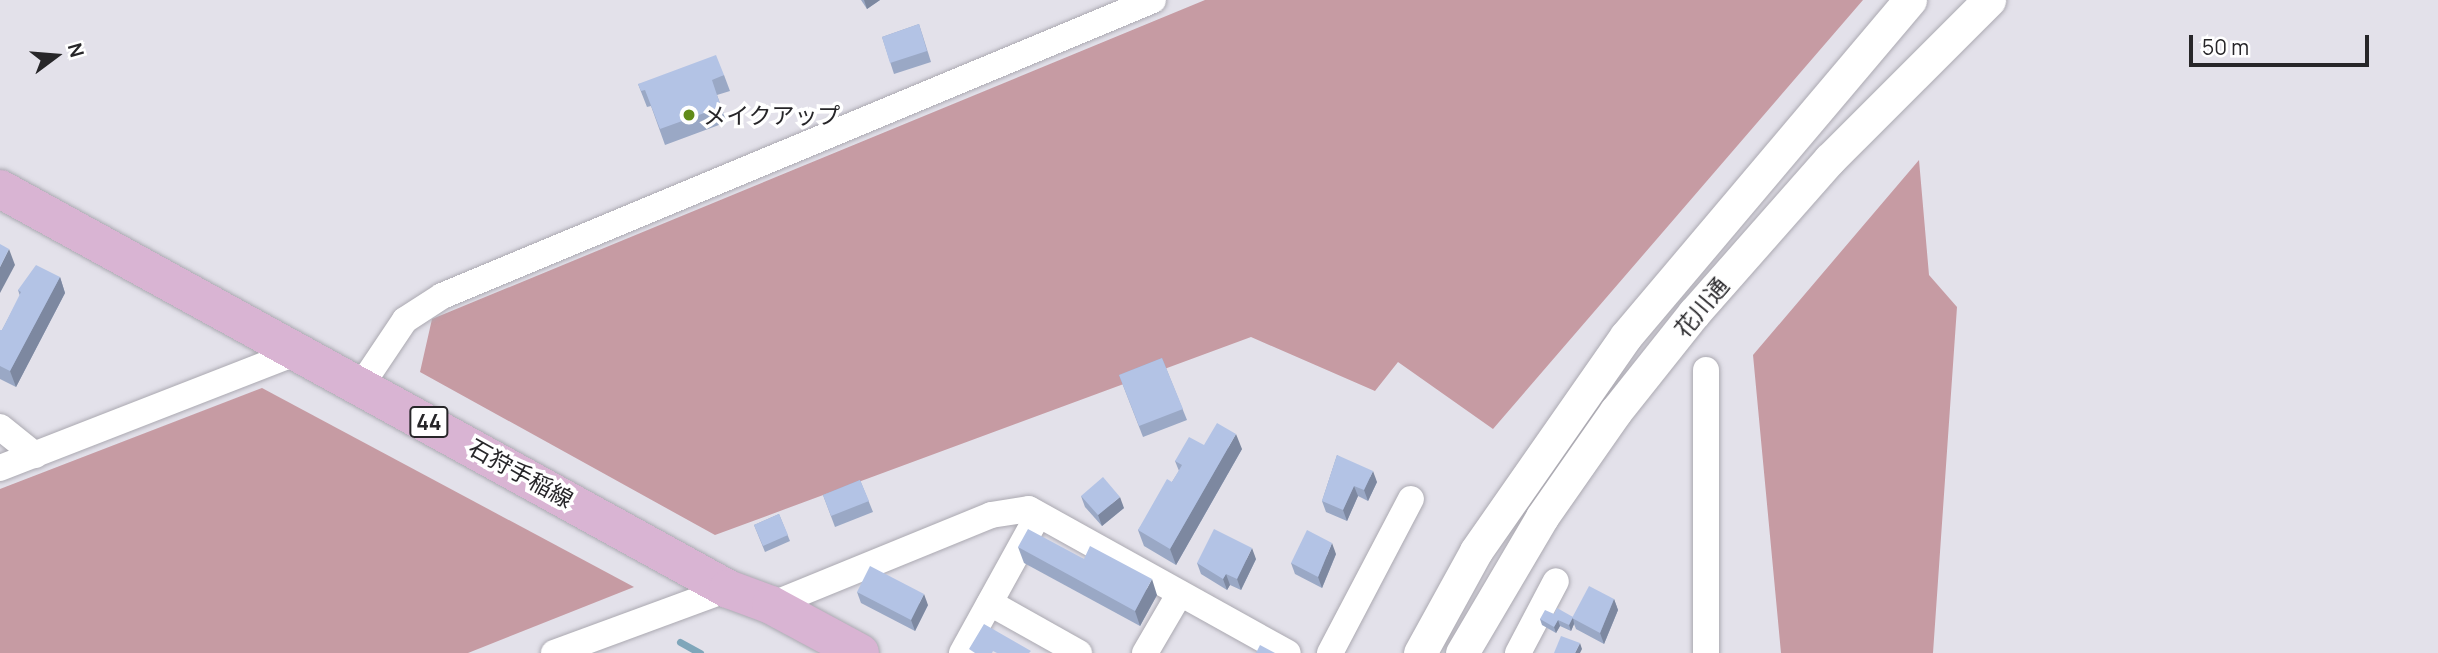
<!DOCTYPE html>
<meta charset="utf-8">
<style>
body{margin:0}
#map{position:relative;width:2438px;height:653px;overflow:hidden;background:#e3e1ea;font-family:Manrope,"Noto Sans JP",sans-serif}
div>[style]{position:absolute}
.forest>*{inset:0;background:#c69ba3}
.stream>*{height:7px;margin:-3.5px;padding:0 3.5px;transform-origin:3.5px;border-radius:3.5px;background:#7fa6ba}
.roads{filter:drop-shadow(0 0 2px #aba9b1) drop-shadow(0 0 2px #aba9b1)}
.minor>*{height:26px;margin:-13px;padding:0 13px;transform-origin:13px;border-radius:13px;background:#fff}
.tertiary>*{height:33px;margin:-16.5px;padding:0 16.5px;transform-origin:16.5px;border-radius:16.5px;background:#fff}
.primary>*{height:38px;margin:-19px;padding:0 19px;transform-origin:19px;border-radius:19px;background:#d9b4d3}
.wall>*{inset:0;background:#9aa8c5}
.shaded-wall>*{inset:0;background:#7d88a0}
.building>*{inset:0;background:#b3c3e5}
.dots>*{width:19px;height:19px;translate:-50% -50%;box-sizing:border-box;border:4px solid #fff;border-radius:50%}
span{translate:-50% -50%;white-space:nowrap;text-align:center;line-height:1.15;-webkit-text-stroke:7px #fff;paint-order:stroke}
.shield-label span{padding:2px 5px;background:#fff;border:2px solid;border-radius:5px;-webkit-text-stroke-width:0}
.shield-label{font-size:21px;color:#272629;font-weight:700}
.poi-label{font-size:23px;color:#272629}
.left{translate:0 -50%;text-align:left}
.street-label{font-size:23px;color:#272629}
.north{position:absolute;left:21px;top:21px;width:70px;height:70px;-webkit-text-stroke:5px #fff;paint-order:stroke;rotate:74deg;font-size:19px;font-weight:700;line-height:28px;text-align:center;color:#272629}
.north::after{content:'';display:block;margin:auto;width:24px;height:32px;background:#272629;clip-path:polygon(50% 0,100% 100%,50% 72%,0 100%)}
.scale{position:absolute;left:2189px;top:35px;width:180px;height:32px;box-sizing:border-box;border:4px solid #272629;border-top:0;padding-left:9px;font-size:21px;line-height:24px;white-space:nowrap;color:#272629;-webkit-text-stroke:5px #fff;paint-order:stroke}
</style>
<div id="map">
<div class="forest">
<i style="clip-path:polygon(1205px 0,1863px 0,1493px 429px,1398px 362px,1375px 391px,1251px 337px,715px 535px,420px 372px,432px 319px)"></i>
<i style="clip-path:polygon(1919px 160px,1929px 275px,1957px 307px,1933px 653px,1781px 653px,1753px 355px)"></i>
<i style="clip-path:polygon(262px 388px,634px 587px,468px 653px,0 653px,0 489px)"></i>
</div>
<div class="stream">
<i style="left:680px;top:642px;width:23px;rotate:29deg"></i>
</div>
<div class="roads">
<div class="minor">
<i style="left:1706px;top:370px;width:283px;rotate:90deg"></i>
<i style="left:362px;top:384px;width:77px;rotate:-56.1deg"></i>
<i style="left:405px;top:320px;width:44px;rotate:-33deg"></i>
<i style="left:442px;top:296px;width:770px;rotate:-22.6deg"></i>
<i style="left:0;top:427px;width:45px;rotate:38.7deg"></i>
<i style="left:0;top:468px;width:322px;rotate:-21.3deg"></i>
<i style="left:990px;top:603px;width:102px;rotate:29.3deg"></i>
<i style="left:771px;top:605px;width:238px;rotate:-22.2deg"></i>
<i style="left:991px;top:515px;width:38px;rotate:-9deg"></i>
<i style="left:1029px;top:509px;width:296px;rotate:29.1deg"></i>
<i style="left:554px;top:653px;width:185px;rotate:-20.2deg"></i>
<i style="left:962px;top:653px;width:153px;rotate:-61.1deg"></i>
<i style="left:1145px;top:653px;width:69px;rotate:-59.7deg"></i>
<i style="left:1330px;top:653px;width:174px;rotate:-62.3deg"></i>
<i style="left:1518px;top:653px;width:81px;rotate:-62.2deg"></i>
</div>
<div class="tertiary">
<i style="left:1420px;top:653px;width:116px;rotate:-61.2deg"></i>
<i style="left:1476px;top:551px;width:262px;rotate:-55.1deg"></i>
<i style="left:1626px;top:336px;width:440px;rotate:-49.8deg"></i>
<i style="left:1462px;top:653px;width:158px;rotate:-59.5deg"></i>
<i style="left:1542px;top:517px;width:129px;rotate:-55.1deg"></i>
<i style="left:1616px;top:411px;width:125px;rotate:-51.5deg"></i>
<i style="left:1694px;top:313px;width:205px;rotate:-48.6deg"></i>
<i style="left:1830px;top:159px;width:225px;rotate:-45deg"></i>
</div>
<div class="primary">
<i style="left:0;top:189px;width:831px;rotate:28.79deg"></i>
<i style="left:728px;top:589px;width:46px;rotate:20.4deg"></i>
<i style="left:771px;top:605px;width:101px;rotate:28.3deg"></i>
</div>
</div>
<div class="wall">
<i style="clip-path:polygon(861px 0,880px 0,867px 9px)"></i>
<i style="clip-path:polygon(919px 24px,931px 62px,894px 74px,882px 37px)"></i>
<i style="clip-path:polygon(724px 75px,730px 91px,717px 95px,727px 122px,665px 145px,651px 106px,647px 107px,638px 84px)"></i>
<i style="clip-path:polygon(60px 277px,65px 293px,16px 387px,0 379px,0 330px,2px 330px,20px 296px,18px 290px)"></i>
<i style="clip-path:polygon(1162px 358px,1187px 420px,1143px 437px,1119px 375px)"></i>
<i style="clip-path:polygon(1204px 445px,1242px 449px,1176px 565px,1144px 546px,1138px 530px,1172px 482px,1179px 471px,1175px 461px)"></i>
<i style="clip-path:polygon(1337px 455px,1377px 482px,1368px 501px,1358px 496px,1347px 521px,1326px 512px,1322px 501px)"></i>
<i style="clip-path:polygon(860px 480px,873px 512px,835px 527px,823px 495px)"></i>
<i style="clip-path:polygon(1081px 496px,1124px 508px,1102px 526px,1085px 507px)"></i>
<i style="clip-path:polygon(779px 514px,790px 541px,765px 552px,754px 525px)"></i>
<i style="clip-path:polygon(1018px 547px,1084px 559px,1157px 595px,1140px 626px,1024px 563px)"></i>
<i style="clip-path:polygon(1336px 554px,1322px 588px,1295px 574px,1291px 563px)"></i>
<i style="clip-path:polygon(1256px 559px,1241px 590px,1230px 585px,1227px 590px,1201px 574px,1197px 563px)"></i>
<i style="clip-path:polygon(857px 592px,928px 605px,915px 631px,861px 603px)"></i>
<i style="clip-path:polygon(1614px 599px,1618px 610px,1604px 644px,1576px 629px,1574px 624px,1571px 631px,1560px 626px,1556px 633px,1542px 625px,1540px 619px,1554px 614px,1573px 617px)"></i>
</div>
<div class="shaded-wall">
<i style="clip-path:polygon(864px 0,880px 0,867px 9px)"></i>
<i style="clip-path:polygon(9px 249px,15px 265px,0 293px,0 267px)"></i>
<i style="clip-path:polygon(60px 277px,65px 293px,16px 387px,10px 371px)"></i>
<i style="clip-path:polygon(1236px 434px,1242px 449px,1176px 565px,1170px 549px)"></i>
<i style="clip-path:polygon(1373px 471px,1377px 482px,1368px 501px,1364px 490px)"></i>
<i style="clip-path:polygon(1354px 486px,1358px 496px,1347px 521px,1343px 510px)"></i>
<i style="clip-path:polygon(1120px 497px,1124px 508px,1102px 526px,1098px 515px)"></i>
<i style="clip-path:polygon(1332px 543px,1336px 554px,1322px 588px,1318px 577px)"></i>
<i style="clip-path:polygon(1252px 548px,1256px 559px,1241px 590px,1237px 579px)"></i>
<i style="clip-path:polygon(1226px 574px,1230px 585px,1227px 590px,1223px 579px)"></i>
<i style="clip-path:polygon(1152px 579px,1157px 595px,1140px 626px,1135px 611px)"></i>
<i style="clip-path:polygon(924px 594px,928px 605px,915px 631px,911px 620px)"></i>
<i style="clip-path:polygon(1614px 599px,1618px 610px,1604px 644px,1600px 633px)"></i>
<i style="clip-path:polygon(1573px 617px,1574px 624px,1571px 631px,1569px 625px)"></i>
<i style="clip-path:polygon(1558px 620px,1560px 626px,1556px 633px,1554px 627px)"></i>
<i style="clip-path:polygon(1580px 643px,1582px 649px,1580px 653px,1575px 653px)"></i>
</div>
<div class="building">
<i style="clip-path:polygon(919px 24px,927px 51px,890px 63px,882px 37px)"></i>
<i style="clip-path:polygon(716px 55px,724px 75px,712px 80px,721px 107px,660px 129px,645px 90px,641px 91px,638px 84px)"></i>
<i style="clip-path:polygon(0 244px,9px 249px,0 267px)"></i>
<i style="clip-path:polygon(36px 265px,60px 277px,10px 371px,0 366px,0 330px,2px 330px,21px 292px,18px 290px)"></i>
<i style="clip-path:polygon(1162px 358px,1183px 409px,1139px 426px,1119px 375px)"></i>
<i style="clip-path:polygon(1217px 423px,1236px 434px,1170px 549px,1138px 530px,1167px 479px,1172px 482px,1182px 465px,1175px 461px,1189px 437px,1204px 445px)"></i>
<i style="clip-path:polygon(1337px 455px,1373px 471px,1364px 490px,1354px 486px,1343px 510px,1322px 501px)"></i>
<i style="clip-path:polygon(1103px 477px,1120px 497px,1098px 515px,1081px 496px)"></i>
<i style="clip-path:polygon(860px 480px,869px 501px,831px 516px,823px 495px)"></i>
<i style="clip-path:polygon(779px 514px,788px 535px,763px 546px,754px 525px)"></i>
<i style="clip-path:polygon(1028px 529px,1084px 559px,1090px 546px,1152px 579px,1135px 611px,1018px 547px)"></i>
<i style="clip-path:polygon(1214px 529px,1252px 548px,1237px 579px,1226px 574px,1223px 579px,1197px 563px)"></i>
<i style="clip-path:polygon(1307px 530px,1332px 543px,1318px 577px,1291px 563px)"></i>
<i style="clip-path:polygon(870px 566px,924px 594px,911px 620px,857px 592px)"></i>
<i style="clip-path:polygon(1589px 586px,1614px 599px,1600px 633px,1572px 618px)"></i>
<i style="clip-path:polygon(1557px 608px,1573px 617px,1569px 625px,1558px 620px,1554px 627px,1540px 619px,1545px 610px,1554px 614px)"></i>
<i style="clip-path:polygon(984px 624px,1031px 651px,1029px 653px,997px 653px,993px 651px,992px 653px,975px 653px,969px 649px)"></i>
<i style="clip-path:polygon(1561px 636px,1580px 643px,1575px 653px,1554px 653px)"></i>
<i style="clip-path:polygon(1260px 645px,1275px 653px,1256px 653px)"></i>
</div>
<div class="dots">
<i style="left:689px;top:115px;background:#618b1a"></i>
</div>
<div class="shield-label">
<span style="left:429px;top:422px">44</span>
</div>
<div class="poi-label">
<span class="left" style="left:703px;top:115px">メイクアップ</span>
</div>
<div class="street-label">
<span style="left:1701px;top:307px;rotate:-50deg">花川通</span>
<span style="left:521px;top:473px;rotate:29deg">石狩手稲線</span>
</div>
<div class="north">N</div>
<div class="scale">50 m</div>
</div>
